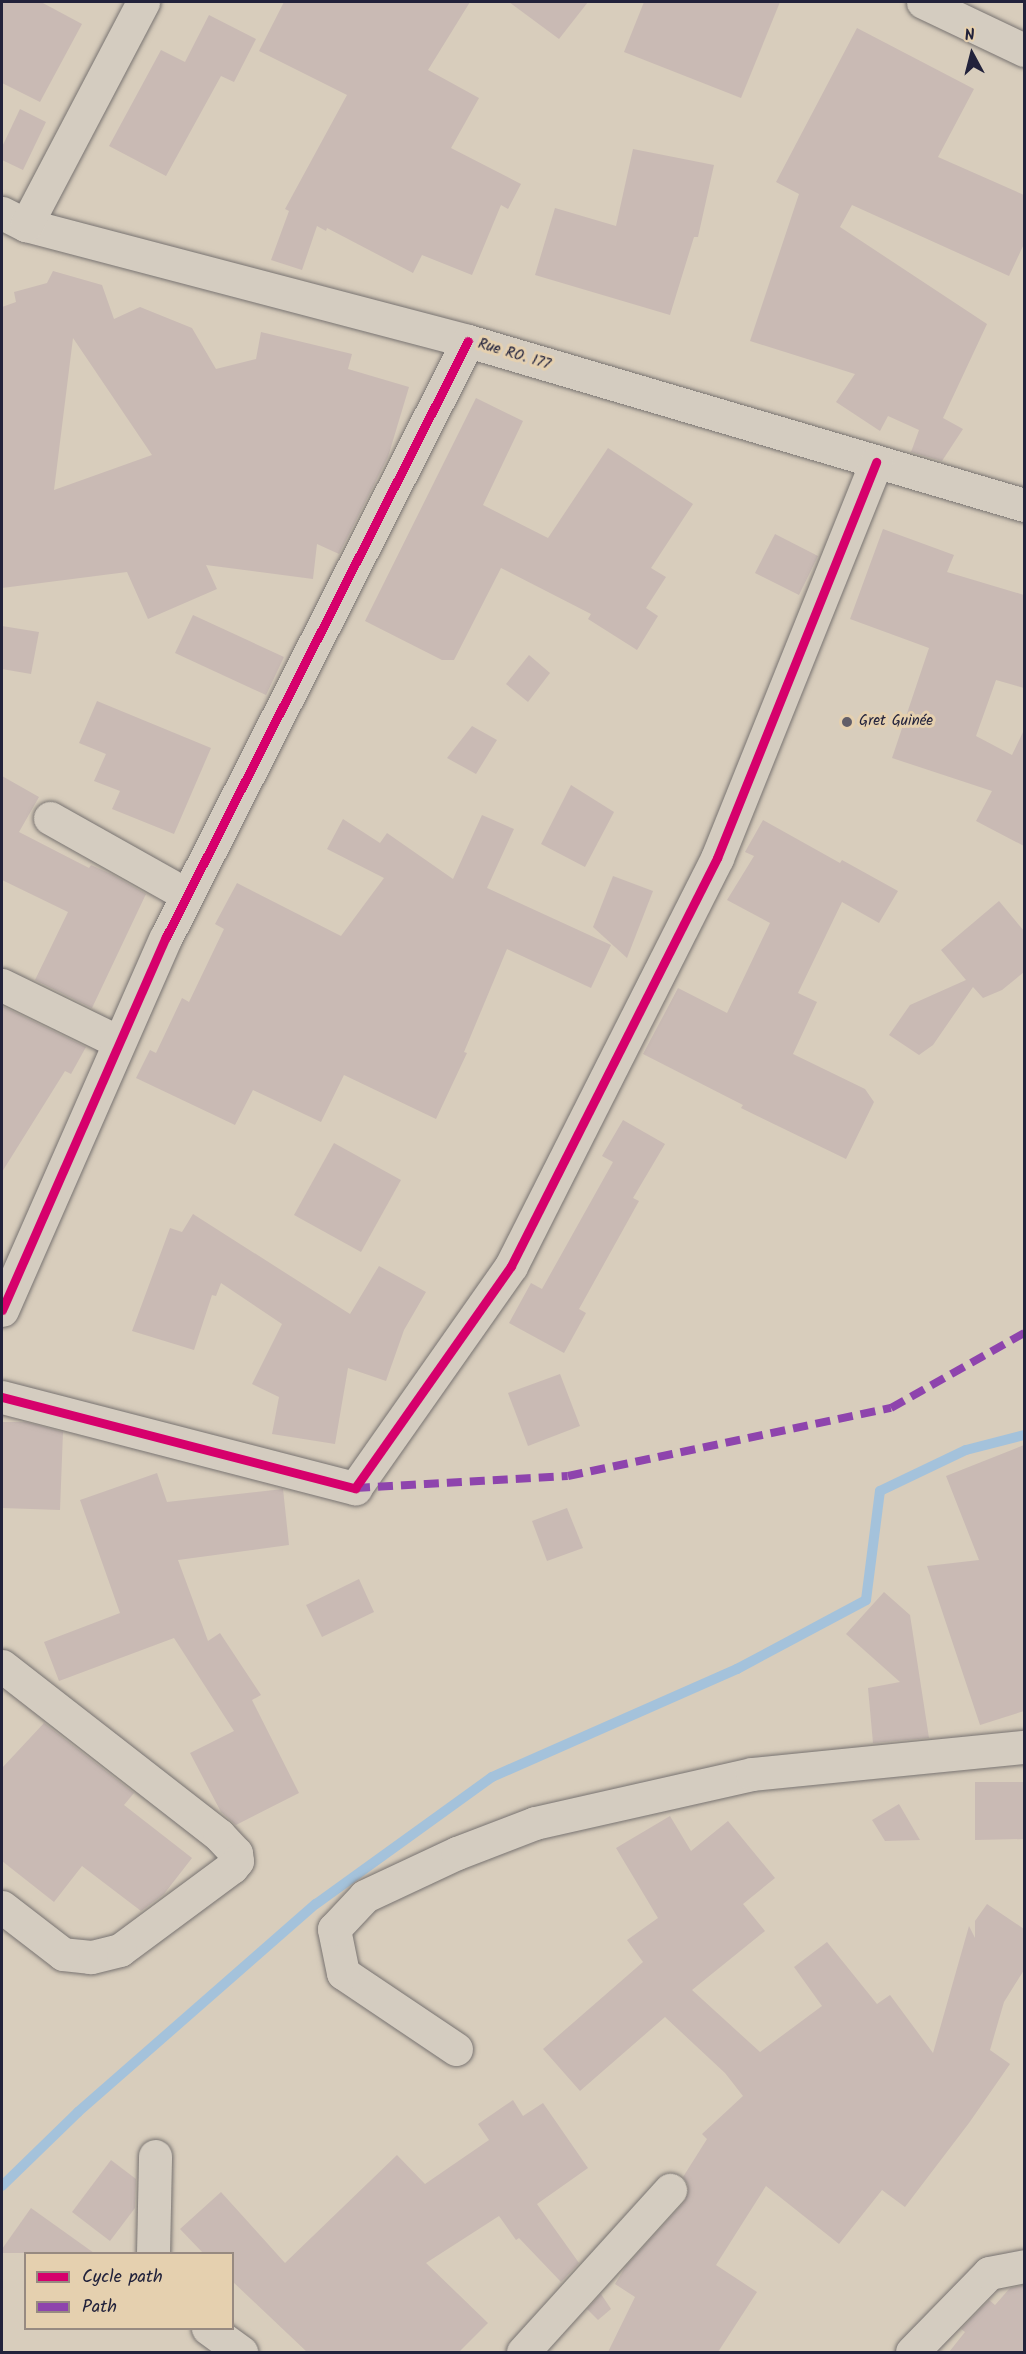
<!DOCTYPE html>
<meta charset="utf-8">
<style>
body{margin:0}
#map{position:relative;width:1026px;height:2354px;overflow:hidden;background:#d8cdbc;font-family:Kalam,sans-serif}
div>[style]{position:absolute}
.stream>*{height:10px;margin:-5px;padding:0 5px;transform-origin:5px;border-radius:5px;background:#a4c2db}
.building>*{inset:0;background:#c9bab4}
.roads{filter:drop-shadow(0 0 2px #787371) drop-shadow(0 0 2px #787371)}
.minor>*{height:33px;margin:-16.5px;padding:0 16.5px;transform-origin:16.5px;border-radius:16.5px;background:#d4ccc0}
.quiet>*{height:8px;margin-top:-4px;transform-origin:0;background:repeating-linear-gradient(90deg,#8e44ad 0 15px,transparent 0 23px)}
.cycleway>*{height:9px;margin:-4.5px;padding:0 4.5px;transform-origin:4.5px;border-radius:4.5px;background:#d6006c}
.dots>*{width:16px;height:16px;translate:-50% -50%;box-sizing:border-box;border:3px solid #e5d0af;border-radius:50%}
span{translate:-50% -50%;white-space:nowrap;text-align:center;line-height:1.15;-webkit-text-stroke:6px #e5d0af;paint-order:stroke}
.street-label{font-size:15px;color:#22223b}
.poi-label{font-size:15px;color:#22223b}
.left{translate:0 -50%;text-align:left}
.frame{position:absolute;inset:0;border:3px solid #22223b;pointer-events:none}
.legend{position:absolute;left:24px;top:2252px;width:210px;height:78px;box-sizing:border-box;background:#e5d0af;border:2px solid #978a81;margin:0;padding:8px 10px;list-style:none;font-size:18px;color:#22223b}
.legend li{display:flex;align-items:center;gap:12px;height:30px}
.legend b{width:30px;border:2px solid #978a81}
.north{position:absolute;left:942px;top:24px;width:60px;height:60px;-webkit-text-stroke:4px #e5d0af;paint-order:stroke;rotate:353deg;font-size:16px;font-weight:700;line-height:24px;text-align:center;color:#22223b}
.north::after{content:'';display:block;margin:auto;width:21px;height:27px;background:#22223b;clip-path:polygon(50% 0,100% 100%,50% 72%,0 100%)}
</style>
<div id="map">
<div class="stream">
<i style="left:2px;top:2186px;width:106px;rotate:-44.2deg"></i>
<i style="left:78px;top:2112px;width:316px;rotate:-41.2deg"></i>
<i style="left:316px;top:1904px;width:217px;rotate:-35.8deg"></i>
<i style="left:492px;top:1777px;width:268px;rotate:-23.8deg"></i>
<i style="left:737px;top:1669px;width:146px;rotate:-28.1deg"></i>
<i style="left:866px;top:1600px;width:110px;rotate:-82.7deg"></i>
<i style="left:880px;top:1491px;width:95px;rotate:-25.5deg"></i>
<i style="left:966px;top:1450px;width:60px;rotate:-14.5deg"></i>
</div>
<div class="building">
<i style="clip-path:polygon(2px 2px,41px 2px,82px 24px,40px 102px,2px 83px)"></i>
<i style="clip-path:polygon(284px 2px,470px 2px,428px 70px,479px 98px,451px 148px,521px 184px,508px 209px,501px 205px,472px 275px,422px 255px,413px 273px,327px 228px,326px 231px,317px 226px,302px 270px,271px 260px,289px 211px,285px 209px,347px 95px,259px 51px)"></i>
<i style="clip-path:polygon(509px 2px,588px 2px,559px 39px)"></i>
<i style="clip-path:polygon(644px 2px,780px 2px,741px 98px,624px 52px)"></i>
<i style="clip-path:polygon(209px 15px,256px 39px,234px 82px,221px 76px,166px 176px,109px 146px,161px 50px,185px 62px)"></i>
<i style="clip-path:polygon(857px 28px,974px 89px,938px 157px,1024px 195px,1024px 244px,1009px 276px,852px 205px,840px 227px,987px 324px,943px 418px,963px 429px,942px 461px,911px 452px,919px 430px,888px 416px,880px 431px,836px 402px,855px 374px,750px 341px,799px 194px,776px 182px)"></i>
<i style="clip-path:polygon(20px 109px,46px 122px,23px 170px,2px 160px,2px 147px)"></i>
<i style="clip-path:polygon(633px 149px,714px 165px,698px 237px,694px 237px,670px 315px,535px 275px,555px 208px,616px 226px)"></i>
<i style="clip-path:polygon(evenodd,53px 271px,102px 285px,114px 319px,140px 307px,192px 328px,216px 369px,256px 359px,261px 332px,352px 354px,348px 369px,409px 387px,388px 457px,339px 554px,317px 544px,313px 579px,206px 565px,217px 589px,148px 619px,127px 572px,2px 588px,2px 307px,16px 302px,14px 292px,47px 283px,53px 271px,73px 338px,152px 455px,54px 490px,73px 338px)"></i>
<i style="clip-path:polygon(476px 398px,523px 421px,483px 505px,548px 538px,608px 448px,693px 504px,651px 568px,666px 577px,646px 608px,658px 616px,637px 650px,588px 619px,591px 614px,501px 568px,454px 660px,442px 660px,365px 621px)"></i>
<i style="clip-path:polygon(883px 529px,954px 555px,947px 572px,1024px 595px,1024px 688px,996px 680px,976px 736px,1012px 755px,1024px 730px,1024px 846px,976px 821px,992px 791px,892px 758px,929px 648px,850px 619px)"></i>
<i style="clip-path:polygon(775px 534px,818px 556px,799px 595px,755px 573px)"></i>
<i style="clip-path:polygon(193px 615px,284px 657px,266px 695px,175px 653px)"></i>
<i style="clip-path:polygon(2px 626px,39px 632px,31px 674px,2px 669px)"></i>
<i style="clip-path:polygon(529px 655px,550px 673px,528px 702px,506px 684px)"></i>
<i style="clip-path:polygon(97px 701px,211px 748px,174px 834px,112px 809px,120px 791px,94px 781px,106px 754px,79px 743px)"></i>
<i style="clip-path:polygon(472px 726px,497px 740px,476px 774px,447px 758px)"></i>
<i style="clip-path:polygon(2px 776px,39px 797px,19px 832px,89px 868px,91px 865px,113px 875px,146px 894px,92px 1008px,35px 980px,68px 912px,2px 880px)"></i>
<i style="clip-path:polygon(571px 785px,614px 812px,585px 867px,541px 844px)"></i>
<i style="clip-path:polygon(482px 815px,514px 829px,487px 888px,611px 945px,591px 988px,507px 949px,464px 1052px,467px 1053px,436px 1119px,344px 1075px,321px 1122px,253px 1090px,235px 1125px,136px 1078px,150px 1050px,156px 1053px,182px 998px,189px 1002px,224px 929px,215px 924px,237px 883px,341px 936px,384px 878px,327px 849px,343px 819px,380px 843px,387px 833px,453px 879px)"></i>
<i style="clip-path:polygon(763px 820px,840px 863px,842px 860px,898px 891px,879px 923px,842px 902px,798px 993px,817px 1002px,793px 1054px,865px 1089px,874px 1102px,846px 1159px,741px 1108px,743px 1105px,643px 1054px,678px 988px,727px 1013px,770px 923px,727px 900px,754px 856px,745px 852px)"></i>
<i style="clip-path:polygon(613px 876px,653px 891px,627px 958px,593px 927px)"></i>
<i style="clip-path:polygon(999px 901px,1024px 931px,1024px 972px,1002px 990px,983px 998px,973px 987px,933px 1045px,919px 1055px,889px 1035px,910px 1005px,966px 980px,941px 950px)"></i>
<i style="clip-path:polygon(2px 1006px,86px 1047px,71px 1074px,65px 1071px,2px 1172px)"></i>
<i style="clip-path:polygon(623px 1120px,665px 1144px,633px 1198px,639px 1201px,579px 1309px,586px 1313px,564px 1353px,509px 1323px,531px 1283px,542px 1289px,613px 1162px,602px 1156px)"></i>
<i style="clip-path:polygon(334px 1143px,401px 1180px,361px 1252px,294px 1215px)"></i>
<i style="clip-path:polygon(193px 1214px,350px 1314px,379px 1266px,426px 1292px,404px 1330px,386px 1381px,348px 1368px,335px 1444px,272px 1434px,279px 1397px,252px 1384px,282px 1324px,221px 1283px,216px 1296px,212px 1295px,194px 1350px,132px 1331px,170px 1228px,182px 1232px)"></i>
<i style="clip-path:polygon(560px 1374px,580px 1426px,528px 1446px,508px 1393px)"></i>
<i style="clip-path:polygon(2px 1422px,26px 1422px,63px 1432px,60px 1510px,2px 1508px)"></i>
<i style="clip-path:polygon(1024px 1445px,1024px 1711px,980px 1725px,927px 1566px,979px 1560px,946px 1476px)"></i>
<i style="clip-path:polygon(157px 1473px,167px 1502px,283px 1489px,289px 1545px,178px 1560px,208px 1641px,220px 1633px,261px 1695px,252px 1700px,299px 1793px,236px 1825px,221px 1812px,190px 1753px,234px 1731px,174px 1638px,59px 1681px,44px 1642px,120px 1613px,80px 1500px)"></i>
<i style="clip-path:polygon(567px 1508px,583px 1548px,547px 1561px,532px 1521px)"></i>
<i style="clip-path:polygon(359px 1579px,374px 1612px,322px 1637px,306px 1605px)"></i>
<i style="clip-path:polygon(884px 1592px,910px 1615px,929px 1738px,873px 1743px,868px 1688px,900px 1682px,846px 1634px)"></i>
<i style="clip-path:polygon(44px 1723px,134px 1793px,124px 1805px,192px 1858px,164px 1894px,141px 1911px,82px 1866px,54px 1902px,2px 1861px,2px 1768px)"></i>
<i style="clip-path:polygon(975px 1782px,1024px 1782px,1024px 1839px,975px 1840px)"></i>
<i style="clip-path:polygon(899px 1804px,920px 1840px,885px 1841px,872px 1820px)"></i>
<i style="clip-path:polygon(670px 1816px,691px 1851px,728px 1821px,775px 1878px,743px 1904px,765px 1931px,692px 1990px,760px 2052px,822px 2006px,794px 1967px,827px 1942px,877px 2004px,890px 1995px,933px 2053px,969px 1926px,975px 1938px,975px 1921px,987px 1904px,1024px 1929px,1024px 1970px,1004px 2002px,990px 2050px,1010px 2064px,969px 2123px,905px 2207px,882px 2190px,839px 2244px,766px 2186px,716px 2265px,757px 2292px,718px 2352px,608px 2352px,635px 2297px,615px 2284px,626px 2266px,684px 2202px,688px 2193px,688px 2185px,683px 2177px,707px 2139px,702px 2134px,743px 2096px,725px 2073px,665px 2017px,580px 2091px,543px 2049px,643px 1962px,627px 1940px,658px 1918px,616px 1848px)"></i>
<i style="clip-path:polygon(513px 2100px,523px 2116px,543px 2103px,588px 2168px,537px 2204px,579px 2263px,561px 2282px,519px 2238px,516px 2240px,499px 2216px,426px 2263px,488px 2323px,459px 2352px,307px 2352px,232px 2281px,232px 2253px,203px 2253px,180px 2229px,221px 2192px,285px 2263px,397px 2155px,425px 2184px,489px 2140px,478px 2124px)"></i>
<i style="clip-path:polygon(111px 2160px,136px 2179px,135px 2208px,110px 2241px,72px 2212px)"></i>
<i style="clip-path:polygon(31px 2208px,94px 2253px,2px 2253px,2px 2249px)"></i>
<i style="clip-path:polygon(1024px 2285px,1024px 2352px,949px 2352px,965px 2332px,961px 2329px,989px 2300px,995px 2305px,1010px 2288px)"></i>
<i style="clip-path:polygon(601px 2294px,611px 2309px,598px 2320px,587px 2309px)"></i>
</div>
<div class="roads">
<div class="minor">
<i style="left:923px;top:2px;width:112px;rotate:25.4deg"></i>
<i style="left:2px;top:213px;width:27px;rotate:27deg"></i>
<i style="left:26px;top:225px;width:457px;rotate:14.7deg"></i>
<i style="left:468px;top:341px;width:580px;rotate:16.43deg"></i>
<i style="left:26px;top:225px;width:252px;rotate:-62.3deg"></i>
<i style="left:50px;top:818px;width:157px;rotate:29.3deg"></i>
<i style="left:2px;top:985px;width:130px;rotate:26deg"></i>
<i style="left:2px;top:1310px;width:407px;rotate:-66.3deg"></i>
<i style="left:166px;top:937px;width:668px;rotate:-63.13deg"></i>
<i style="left:2px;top:1397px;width:365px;rotate:14.5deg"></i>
<i style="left:355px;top:1488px;width:271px;rotate:-54.9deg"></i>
<i style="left:511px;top:1266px;width:457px;rotate:-63.2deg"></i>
<i style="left:717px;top:858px;width:427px;rotate:-68.1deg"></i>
<i style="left:2px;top:1666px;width:275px;rotate:37.9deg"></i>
<i style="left:219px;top:1835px;width:25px;rotate:47deg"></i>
<i style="left:236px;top:1853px;width:8px;rotate:83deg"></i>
<i style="left:237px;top:1861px;width:8px;rotate:130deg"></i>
<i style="left:232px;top:1867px;width:139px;rotate:143.5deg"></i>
<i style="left:120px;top:1950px;width:30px;rotate:166deg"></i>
<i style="left:91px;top:1957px;width:28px;rotate:-174deg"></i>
<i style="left:63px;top:1954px;width:77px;rotate:-142.4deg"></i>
<i style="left:456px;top:2049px;width:136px;rotate:-146.1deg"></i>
<i style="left:343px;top:1973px;width:45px;rotate:-101.6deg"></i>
<i style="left:334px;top:1929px;width:45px;rotate:-46.8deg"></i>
<i style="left:365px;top:1896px;width:102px;rotate:-25.1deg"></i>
<i style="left:457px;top:1853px;width:84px;rotate:-21deg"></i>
<i style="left:535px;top:1823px;width:222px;rotate:-12.7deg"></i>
<i style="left:752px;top:1774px;width:273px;rotate:-5.7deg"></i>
<i style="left:153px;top:2254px;width:98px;rotate:-88.8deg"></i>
<i style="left:208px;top:2328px;width:41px;rotate:36deg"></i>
<i style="left:523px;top:2352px;width:219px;rotate:-47.8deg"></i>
<i style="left:912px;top:2352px;width:110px;rotate:-45.7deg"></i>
<i style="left:989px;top:2273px;width:36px;rotate:-11deg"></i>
</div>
</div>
<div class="quiet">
<i style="left:355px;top:1488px;width:213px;rotate:-3.2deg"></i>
<i style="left:568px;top:1476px;width:330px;rotate:-11.9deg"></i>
<i style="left:891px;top:1408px;width:153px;rotate:-29.4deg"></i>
</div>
<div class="cycleway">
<i style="left:2px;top:1310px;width:407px;rotate:-66.3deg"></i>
<i style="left:166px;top:937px;width:668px;rotate:-63.13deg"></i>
<i style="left:2px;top:1397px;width:365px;rotate:14.5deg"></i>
<i style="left:355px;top:1488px;width:271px;rotate:-54.9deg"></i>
<i style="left:511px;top:1266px;width:457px;rotate:-63.2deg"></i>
<i style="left:717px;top:858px;width:427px;rotate:-68.1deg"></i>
</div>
<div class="dots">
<i style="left:847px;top:722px;background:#625e68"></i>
</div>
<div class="street-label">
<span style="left:514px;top:355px;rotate:17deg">Rue RO. 177</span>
</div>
<div class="poi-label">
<span class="left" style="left:859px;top:722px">Gret Guinée</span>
</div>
<div class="frame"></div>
<ul class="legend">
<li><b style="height:8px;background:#d6006c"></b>Cycle path</li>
<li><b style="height:8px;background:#8e44ad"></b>Path</li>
</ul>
<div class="north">N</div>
</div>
